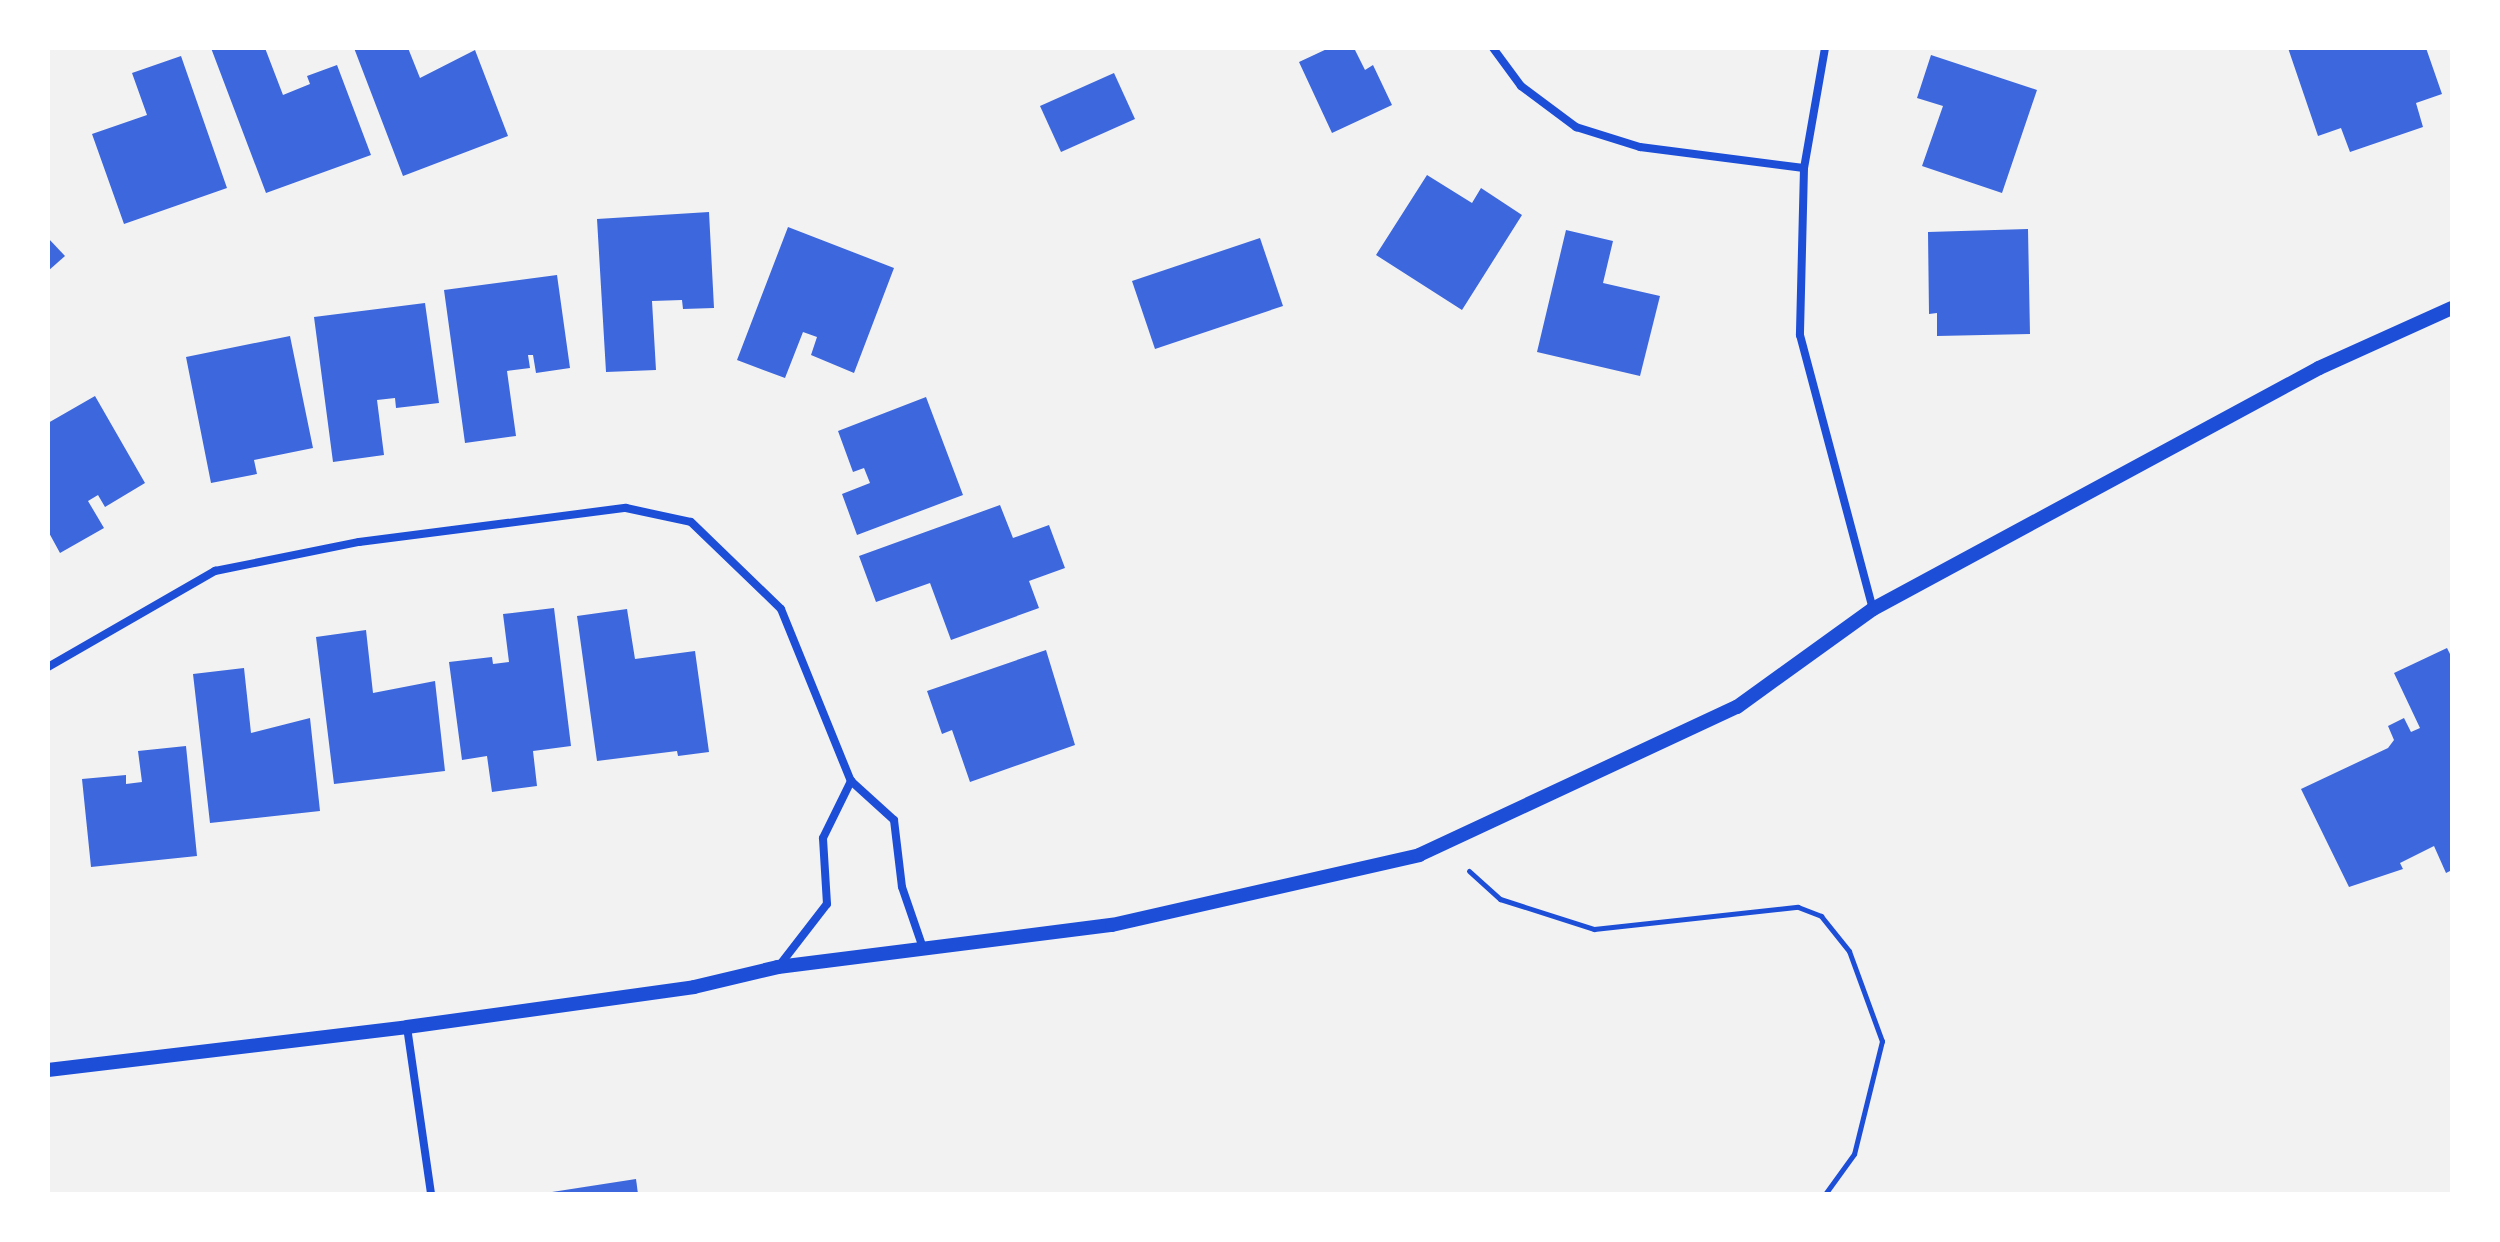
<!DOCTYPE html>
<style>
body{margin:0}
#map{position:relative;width:2500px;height:1242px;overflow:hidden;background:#f2f2f2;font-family:Overpass,sans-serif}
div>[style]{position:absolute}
.building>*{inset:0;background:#3d67dc}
.path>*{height:5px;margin:-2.5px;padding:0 2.5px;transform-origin:2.5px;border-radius:2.5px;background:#1d4ed8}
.minor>*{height:8px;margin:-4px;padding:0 4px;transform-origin:4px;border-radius:4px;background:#1d4ed8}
.tertiary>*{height:14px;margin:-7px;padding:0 7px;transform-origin:7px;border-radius:7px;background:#1d4ed8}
span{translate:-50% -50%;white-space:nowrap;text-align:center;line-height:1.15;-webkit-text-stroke:7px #fff;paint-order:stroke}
.frame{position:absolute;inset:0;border:50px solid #fff;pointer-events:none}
</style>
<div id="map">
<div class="building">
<i style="clip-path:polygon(211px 48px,265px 48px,283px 95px,310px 84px,307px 76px,337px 65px,371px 155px,266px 193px)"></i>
<i style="clip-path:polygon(354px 48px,408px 48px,420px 78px,475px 50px,508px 136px,403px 176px)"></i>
<i style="clip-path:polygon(1329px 48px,1354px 48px,1365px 70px,1373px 65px,1392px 105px,1332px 133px,1299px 62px)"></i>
<i style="clip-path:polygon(2288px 48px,2426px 48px,2442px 94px,2416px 103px,2423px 127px,2350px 152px,2341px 128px,2318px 136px)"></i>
<i style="clip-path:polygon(1931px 55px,2037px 90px,2002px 193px,1922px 166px,1943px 106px,1917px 98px)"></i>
<i style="clip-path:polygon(181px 56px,227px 188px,124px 224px,92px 134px,147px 115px,132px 73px)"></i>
<i style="clip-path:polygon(1114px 73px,1135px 119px,1061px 152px,1040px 106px)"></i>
<i style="clip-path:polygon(1427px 175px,1472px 203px,1481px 188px,1522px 215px,1462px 310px,1376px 255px)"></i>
<i style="clip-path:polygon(709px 212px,714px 308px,683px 309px,682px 300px,652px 301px,656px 370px,606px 372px,597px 219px)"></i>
<i style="clip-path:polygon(788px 227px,894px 268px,854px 373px,811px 355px,817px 337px,803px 332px,785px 378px,737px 360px)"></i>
<i style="clip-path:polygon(2028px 229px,2030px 334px,1937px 336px,1937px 313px,1929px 314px,1928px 232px)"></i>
<i style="clip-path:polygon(1566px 230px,1613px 241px,1603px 283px,1660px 296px,1640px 376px,1537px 352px)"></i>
<i style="clip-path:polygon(48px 238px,65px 256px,48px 271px)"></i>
<i style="clip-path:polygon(1260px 238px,1283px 306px,1155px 349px,1132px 281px)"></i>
<i style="clip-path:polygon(557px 275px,570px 368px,536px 373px,533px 355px,528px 355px,530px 368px,507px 371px,516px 436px,465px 443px,444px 290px)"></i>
<i style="clip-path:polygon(425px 303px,439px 403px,396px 408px,395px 398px,377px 400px,384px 455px,333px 462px,314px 317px)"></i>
<i style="clip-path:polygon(290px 336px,313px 448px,254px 460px,257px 474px,211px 483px,186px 357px)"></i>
<i style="clip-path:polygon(95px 396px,145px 483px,105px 507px,98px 495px,88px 501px,104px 528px,60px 553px,48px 531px,48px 423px)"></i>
<i style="clip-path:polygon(926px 397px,963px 495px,857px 535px,842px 494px,870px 483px,864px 468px,853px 472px,838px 431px)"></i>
<i style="clip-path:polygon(1000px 505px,1013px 538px,1049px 525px,1065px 568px,1029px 581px,1039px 608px,951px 640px,930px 583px,876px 602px,859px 556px)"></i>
<i style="clip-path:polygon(554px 608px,571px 746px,533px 751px,537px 786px,492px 792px,487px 756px,462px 760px,449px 662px,492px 657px,493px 664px,509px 662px,503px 614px)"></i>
<i style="clip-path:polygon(627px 609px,635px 659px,695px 651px,709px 752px,678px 756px,677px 751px,597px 761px,577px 616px)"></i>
<i style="clip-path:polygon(366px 630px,373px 693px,435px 681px,445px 771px,334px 784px,316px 637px)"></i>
<i style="clip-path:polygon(2447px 648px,2452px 658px,2452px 870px,2446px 873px,2434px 846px,2400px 863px,2403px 869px,2349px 887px,2301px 789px,2388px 748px,2394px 740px,2388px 726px,2404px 718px,2411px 732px,2420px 728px,2394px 673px)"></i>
<i style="clip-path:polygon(1046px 650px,1075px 745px,970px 782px,952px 730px,942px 734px,927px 691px)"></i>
<i style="clip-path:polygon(244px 668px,251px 733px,310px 718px,320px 811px,210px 823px,193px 674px)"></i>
<i style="clip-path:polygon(186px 746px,197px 856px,91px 867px,82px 779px,126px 775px,126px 784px,142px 782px,138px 751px)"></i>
<i style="clip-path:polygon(636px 1179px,638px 1194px,552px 1194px,552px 1192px)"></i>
</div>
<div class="path">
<i style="left:1469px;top:871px;width:42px;rotate:42.1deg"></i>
<i style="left:1500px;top:899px;width:99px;rotate:17.7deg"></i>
<i style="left:1594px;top:929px;width:205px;rotate:-6.2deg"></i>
<i style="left:1798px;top:907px;width:25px;rotate:21deg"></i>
<i style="left:1821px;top:916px;width:45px;rotate:51.3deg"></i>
<i style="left:1849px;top:951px;width:96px;rotate:69.9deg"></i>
<i style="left:1882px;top:1041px;width:116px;rotate:103.9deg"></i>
<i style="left:1854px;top:1154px;width:49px;rotate:125.9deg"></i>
</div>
<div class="minor">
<i style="left:1493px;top:48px;width:47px;rotate:53.6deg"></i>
<i style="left:1521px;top:86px;width:69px;rotate:36.7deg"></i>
<i style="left:1576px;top:127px;width:67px;rotate:17.4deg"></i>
<i style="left:1640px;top:147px;width:165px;rotate:7.3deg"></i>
<i style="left:1825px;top:48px;width:122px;rotate:99.9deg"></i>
<i style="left:1804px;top:168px;width:167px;rotate:91.4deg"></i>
<i style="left:1800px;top:335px;width:284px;rotate:75.1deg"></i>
<i style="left:48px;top:667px;width:193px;rotate:-29.9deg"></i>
<i style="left:215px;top:571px;width:147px;rotate:-11.4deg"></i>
<i style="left:359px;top:542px;width:269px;rotate:-7.3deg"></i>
<i style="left:626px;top:508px;width:66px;rotate:12.2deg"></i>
<i style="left:691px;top:522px;width:125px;rotate:44deg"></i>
<i style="left:781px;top:609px;width:186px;rotate:67.9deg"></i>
<i style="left:851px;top:781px;width:58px;rotate:42.2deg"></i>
<i style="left:894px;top:820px;width:67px;rotate:83.2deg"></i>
<i style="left:902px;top:887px;width:65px;rotate:71deg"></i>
<i style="left:779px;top:966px;width:78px;rotate:-52.3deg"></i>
<i style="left:827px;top:904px;width:66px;rotate:-93.5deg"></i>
<i style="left:823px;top:838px;width:64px;rotate:-63.8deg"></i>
<i style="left:407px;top:1027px;width:169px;rotate:81.8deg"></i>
</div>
<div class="tertiary">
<i style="left:48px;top:1070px;width:362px;rotate:-6.8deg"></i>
<i style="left:407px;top:1027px;width:290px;rotate:-7.9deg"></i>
<i style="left:694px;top:987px;width:86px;rotate:-13.4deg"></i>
<i style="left:778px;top:967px;width:337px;rotate:-7.2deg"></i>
<i style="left:1112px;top:925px;width:315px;rotate:-12.8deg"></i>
<i style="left:1419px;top:855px;width:351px;rotate:-25deg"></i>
<i style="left:1737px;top:707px;width:168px;rotate:-35.8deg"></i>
<i style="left:1873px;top:609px;width:507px;rotate:-28.38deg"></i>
<i style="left:2319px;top:368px;width:146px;rotate:-24.3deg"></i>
</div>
<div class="frame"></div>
</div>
